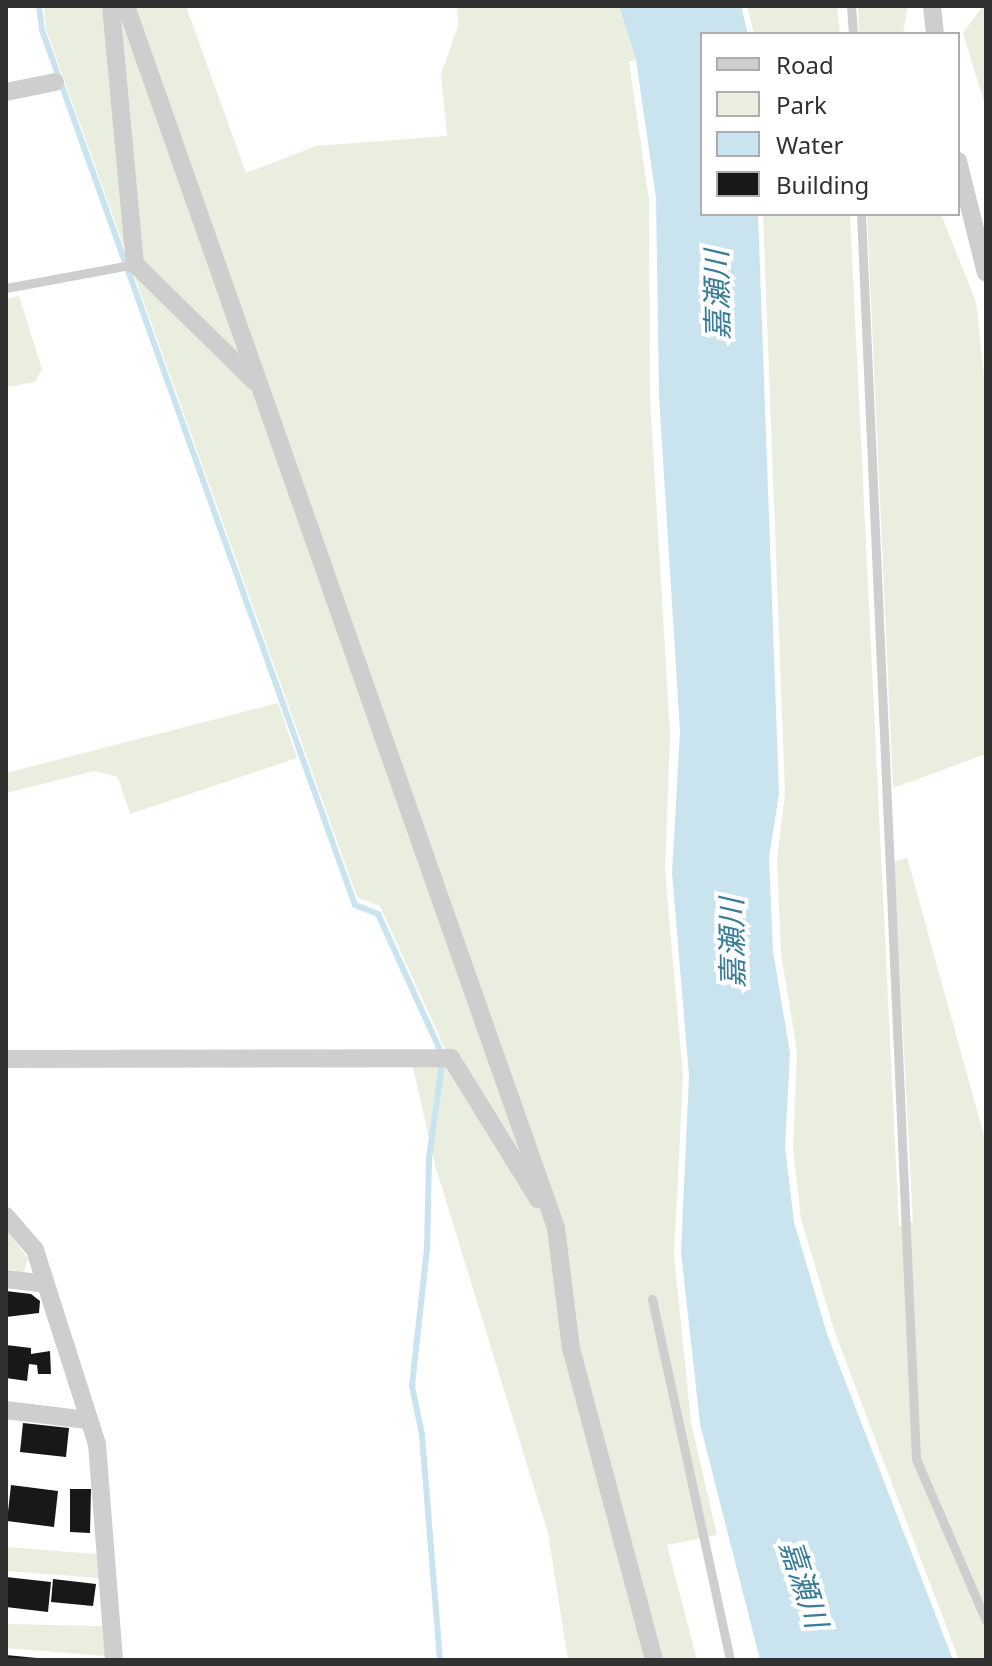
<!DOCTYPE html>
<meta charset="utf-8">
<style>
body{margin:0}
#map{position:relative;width:992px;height:1666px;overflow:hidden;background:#fff;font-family:"Noto Sans","Noto Sans JP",sans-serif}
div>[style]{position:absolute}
.green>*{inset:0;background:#e9eedf}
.water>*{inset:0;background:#cae4ef}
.stream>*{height:6px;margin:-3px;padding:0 3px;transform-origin:3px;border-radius:3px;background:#cae4ef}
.building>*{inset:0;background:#181818}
.lane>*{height:9px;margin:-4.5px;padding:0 4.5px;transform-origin:4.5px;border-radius:4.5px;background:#cecece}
.street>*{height:18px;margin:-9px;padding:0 9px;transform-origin:9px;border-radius:9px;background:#cecece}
span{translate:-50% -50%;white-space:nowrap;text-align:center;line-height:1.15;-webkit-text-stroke:8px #fff;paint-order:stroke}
.water-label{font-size:30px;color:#397d99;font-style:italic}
.frame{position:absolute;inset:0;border:8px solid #313131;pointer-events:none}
.legend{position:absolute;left:700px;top:32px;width:260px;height:184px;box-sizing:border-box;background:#fff;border:2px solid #adadad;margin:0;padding:10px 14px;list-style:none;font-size:24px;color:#313131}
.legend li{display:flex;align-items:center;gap:16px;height:40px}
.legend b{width:40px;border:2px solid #adadad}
</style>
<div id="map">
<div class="green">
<i style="clip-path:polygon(44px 6px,186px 6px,246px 173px,316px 146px,447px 136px,441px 74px,458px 26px,457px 6px,619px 6px,636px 60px,629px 62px,649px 200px,650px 398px,670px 733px,665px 871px,683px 1076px,674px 1255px,691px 1422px,717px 1535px,667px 1545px,697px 1660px,568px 1660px,548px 1533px,435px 1165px,413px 1067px,445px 1049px,380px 906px,357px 897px,46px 29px)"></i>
<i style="clip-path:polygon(747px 6px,837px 6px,840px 34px,754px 34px)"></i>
<i style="clip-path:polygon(858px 6px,908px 6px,903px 34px,859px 34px)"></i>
<i style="clip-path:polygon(983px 6px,986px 13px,986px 108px,963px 33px)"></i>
<i style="clip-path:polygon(763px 214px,850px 214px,899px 1226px,913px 1222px,894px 862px,907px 857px,986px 1143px,986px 1660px,959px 1660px,835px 1333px,801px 1219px,793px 1149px,797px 1052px,781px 953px,777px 859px,785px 793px)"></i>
<i style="clip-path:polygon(867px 214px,941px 214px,976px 302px,986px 395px,986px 754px,893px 788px)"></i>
<i style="clip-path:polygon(19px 296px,42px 369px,35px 382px,8px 387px,6px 299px)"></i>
<i style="clip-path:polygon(278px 703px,297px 758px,130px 814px,118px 777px,94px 771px,6px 793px,6px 773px)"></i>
<i style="clip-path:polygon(6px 1228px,28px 1259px,24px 1272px,6px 1269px)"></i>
<i style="clip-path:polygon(6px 1547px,97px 1554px,99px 1578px,6px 1571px)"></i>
<i style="clip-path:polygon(6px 1624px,103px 1626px,105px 1656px,6px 1648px)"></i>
</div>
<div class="water">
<i style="clip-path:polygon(619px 6px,741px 6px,748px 34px,702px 34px,702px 214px,758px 214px,779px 794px,769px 857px,773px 951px,790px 1053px,785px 1147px,794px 1222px,827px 1334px,953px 1660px,760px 1660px,700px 1424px,681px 1252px,689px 1076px,672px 873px,680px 731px,659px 396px,656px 198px,636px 60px)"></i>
</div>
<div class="stream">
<i style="left:39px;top:6px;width:24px;rotate:83deg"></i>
<i style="left:42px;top:30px;width:929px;rotate:70.32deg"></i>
<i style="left:355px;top:905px;width:25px;rotate:21deg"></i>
<i style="left:378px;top:914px;width:152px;rotate:65.5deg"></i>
<i style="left:440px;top:1660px;width:226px;rotate:-94.6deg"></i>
<i style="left:422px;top:1435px;width:50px;rotate:-101.5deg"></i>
<i style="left:412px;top:1386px;width:139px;rotate:-83.8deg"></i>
<i style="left:427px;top:1248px;width:90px;rotate:-88.7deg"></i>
<i style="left:429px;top:1158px;width:95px;rotate:-82.1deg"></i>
</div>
<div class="building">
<i style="clip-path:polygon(6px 1291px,31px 1294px,40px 1301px,39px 1313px,6px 1317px)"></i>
<i style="clip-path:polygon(6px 1345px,31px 1348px,31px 1354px,50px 1351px,51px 1374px,38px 1374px,37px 1365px,29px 1364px,27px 1381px,6px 1378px)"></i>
<i style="clip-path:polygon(23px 1423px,69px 1428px,66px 1457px,20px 1452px)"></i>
<i style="clip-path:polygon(11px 1485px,58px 1491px,54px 1527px,7px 1521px)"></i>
<i style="clip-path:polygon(70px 1489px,91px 1489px,90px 1533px,70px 1532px)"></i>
<i style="clip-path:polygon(6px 1577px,51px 1582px,48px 1612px,6px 1607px)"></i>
<i style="clip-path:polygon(53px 1579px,96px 1584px,93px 1606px,51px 1602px)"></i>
<i style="clip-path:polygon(6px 1655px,37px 1658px,37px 1660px,6px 1660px)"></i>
</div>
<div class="lane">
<i style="left:851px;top:6px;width:28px;rotate:86deg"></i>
<i style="left:861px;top:214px;width:1246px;rotate:87.47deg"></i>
<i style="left:916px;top:1459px;width:176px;rotate:66.6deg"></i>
<i style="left:6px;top:288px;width:131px;rotate:-10.5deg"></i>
<i style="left:652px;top:1299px;width:369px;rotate:77.8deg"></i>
</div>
<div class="street">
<i style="left:111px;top:6px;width:259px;rotate:84.7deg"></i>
<i style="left:135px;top:264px;width:167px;rotate:44.5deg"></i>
<i style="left:126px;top:6px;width:1295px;rotate:70.61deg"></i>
<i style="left:556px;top:1228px;width:121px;rotate:82.9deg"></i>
<i style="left:571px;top:1348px;width:323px;rotate:75.1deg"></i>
<i style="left:932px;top:6px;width:28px;rotate:84deg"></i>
<i style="left:6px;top:92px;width:50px;rotate:-11.5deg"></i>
<i style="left:958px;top:161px;width:115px;rotate:76deg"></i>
<i style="left:6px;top:1059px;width:445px;rotate:-0.1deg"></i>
<i style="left:451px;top:1058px;width:166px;rotate:58.3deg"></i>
<i style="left:6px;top:1216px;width:45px;rotate:49.5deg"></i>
<i style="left:35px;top:1250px;width:204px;rotate:72.3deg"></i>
<i style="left:97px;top:1444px;width:217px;rotate:85.5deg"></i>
<i style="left:6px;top:1279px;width:39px;rotate:7deg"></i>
<i style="left:6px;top:1410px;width:82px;rotate:7deg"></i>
</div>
<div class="water-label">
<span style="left:717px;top:295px;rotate:-91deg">嘉瀬川</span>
<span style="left:732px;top:943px;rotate:-91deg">嘉瀬川</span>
<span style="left:804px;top:1584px;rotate:72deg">嘉瀬川</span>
</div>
<div class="frame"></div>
<ul class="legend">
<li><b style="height:10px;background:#cecece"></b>Road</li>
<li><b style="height:22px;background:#e9eedf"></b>Park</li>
<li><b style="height:22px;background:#cae4ef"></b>Water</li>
<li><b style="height:22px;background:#181818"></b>Building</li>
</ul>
</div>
